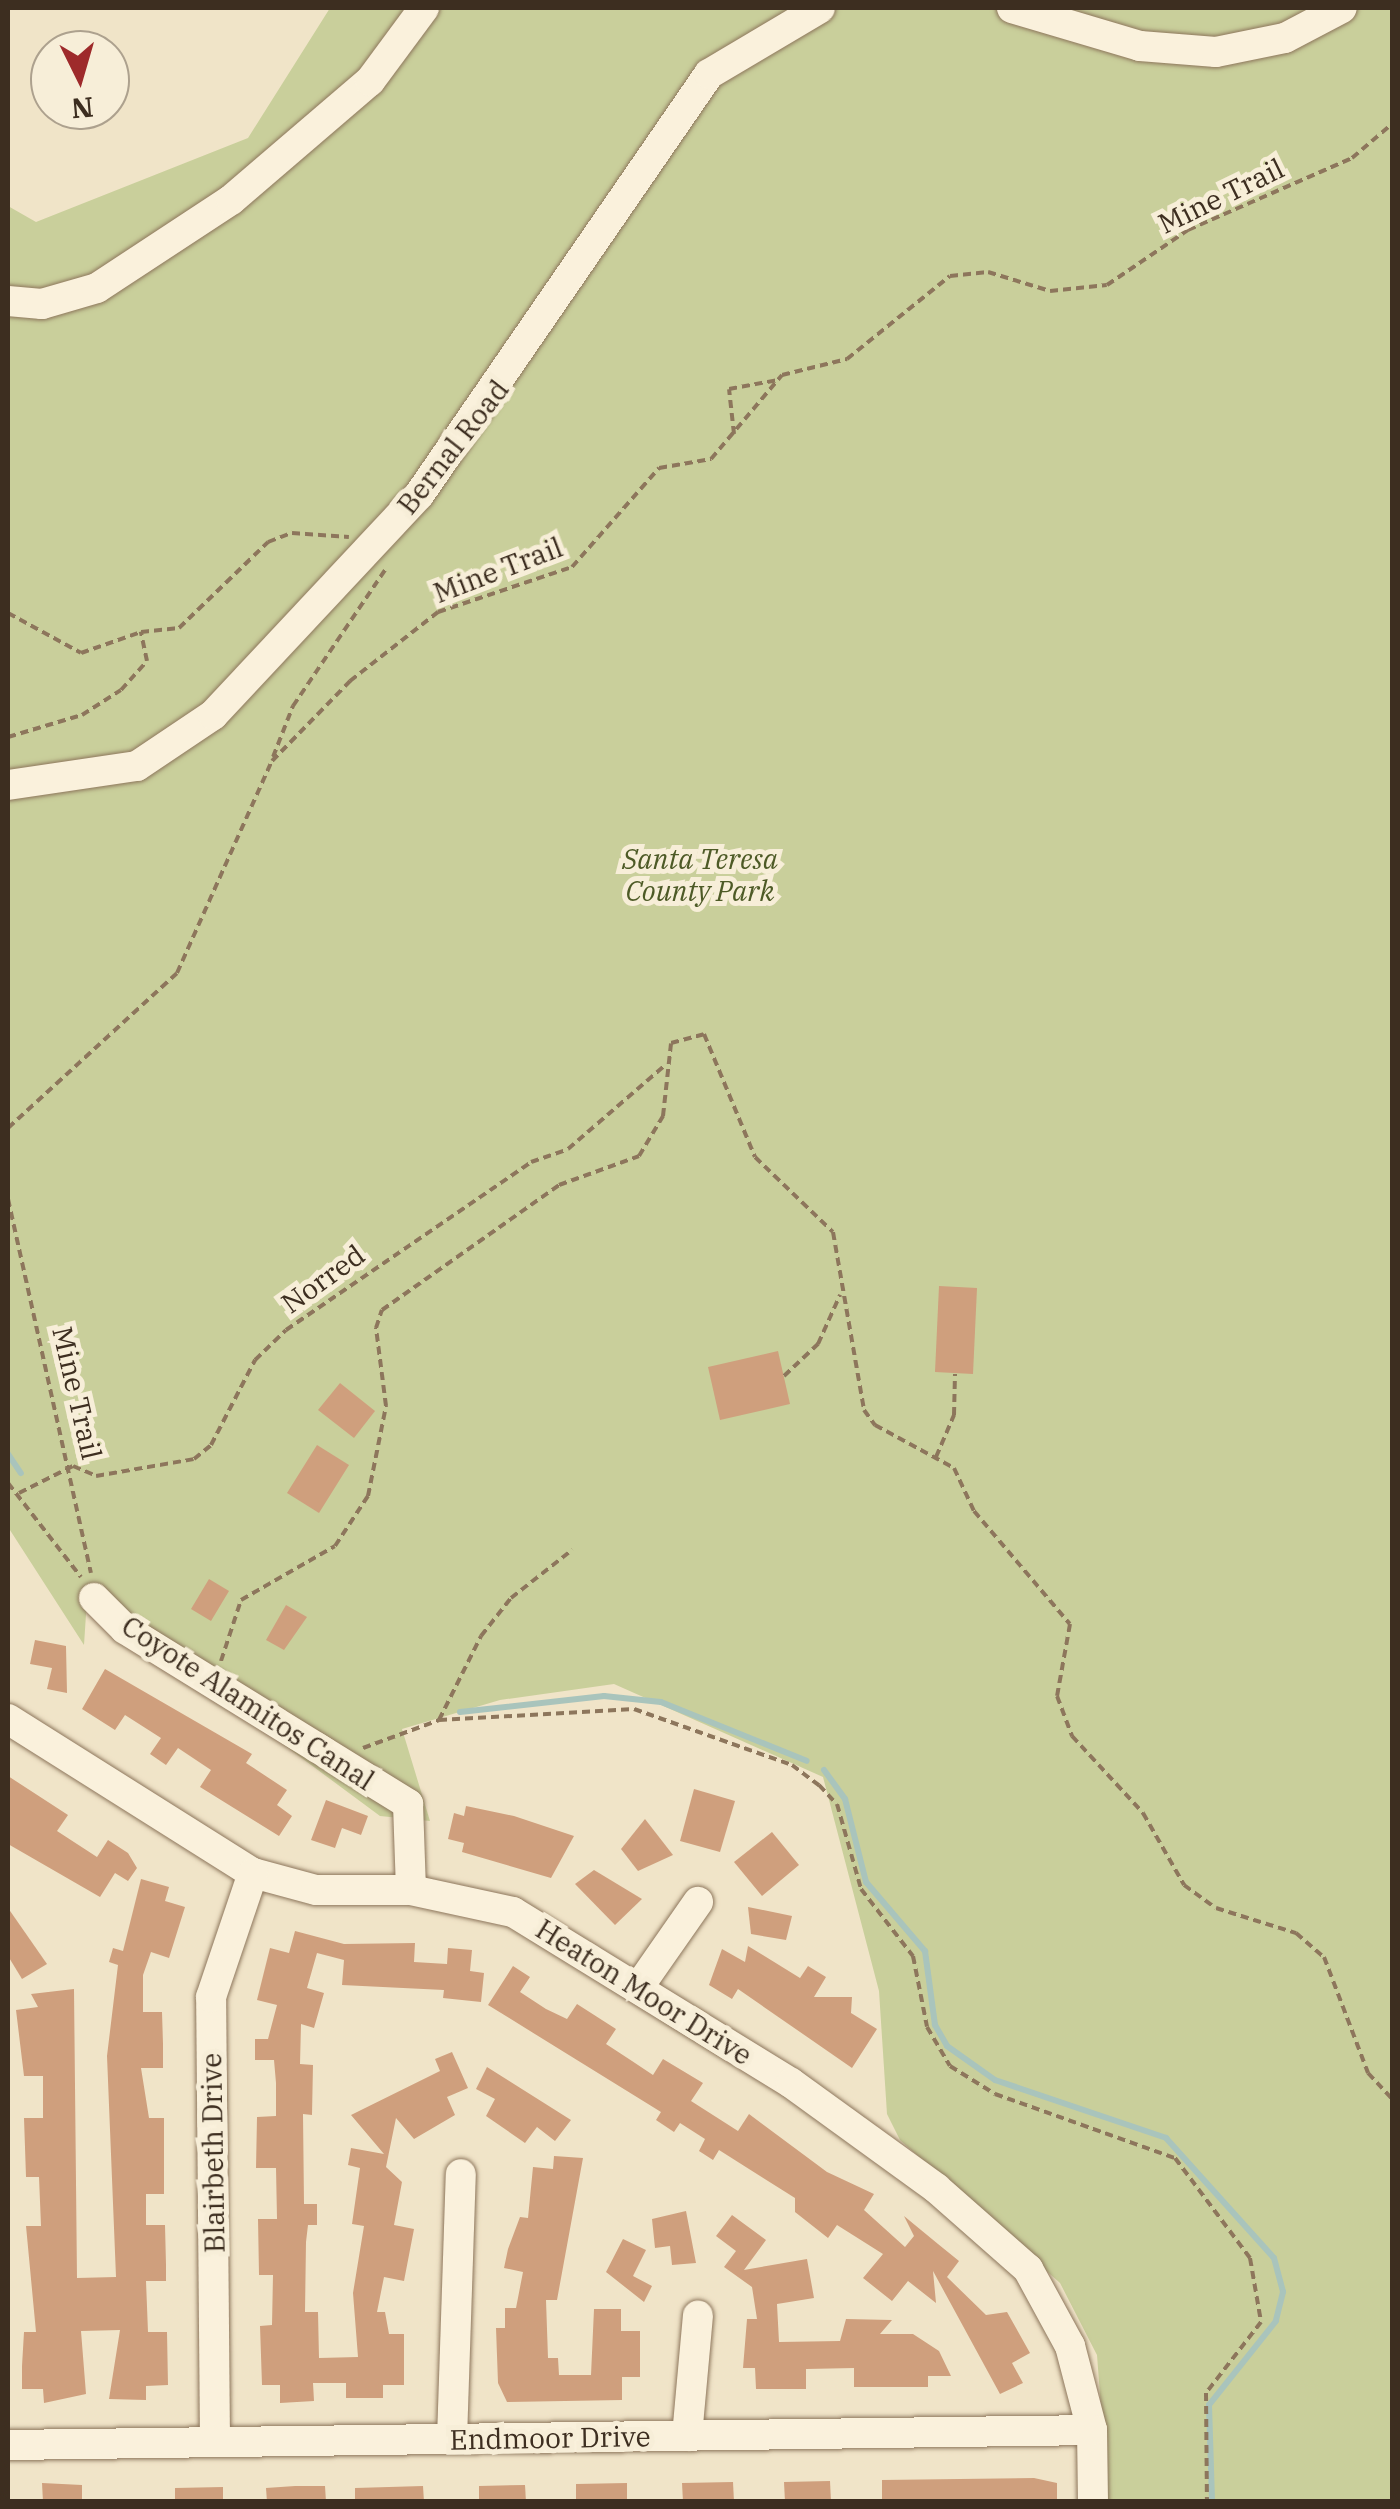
<!DOCTYPE html>
<style>
body{margin:0}
#map{position:relative;width:1400px;height:2509px;overflow:hidden;background:#f0e4c8;font-family:"IBM Plex Serif",serif}
div>[style]{position:absolute}
.green>*{inset:0;background:#c9cf9b}
.stream>*{height:6px;margin:-3px;padding:0 3px;transform-origin:3px;border-radius:3px;background:#a9c4bc}
.building>*{inset:0;background:#cf9f7d}
.path>*{height:4px;margin-top:-2px;transform-origin:0;background:repeating-linear-gradient(90deg,#8d765c 0 8px,transparent 0 13px)}
.roads{filter:drop-shadow(0 0 2px #8d765c) drop-shadow(0 0 2px #8d765c)}
.minor>*{height:30px;margin:-15px;padding:0 15px;transform-origin:15px;border-radius:15px;background:#faf1dc}
span{translate:-50% -50%;white-space:nowrap;text-align:center;line-height:1.15;-webkit-text-stroke:10px #f7eed8;paint-order:stroke}
.street-label{font-size:28px;color:#3d2e20}
.park-label{font-size:28px;color:#4d5a26;font-style:italic}
.frame{position:absolute;inset:0;border:10px solid #3d2e20;pointer-events:none}
.north{position:absolute;left:30px;top:30px;width:100px;height:100px;box-sizing:border-box;background:#f7eed8;border:2px solid #ada18e;border-radius:50%;rotate:175deg;font-size:28px;font-weight:700;line-height:40px;text-align:center;color:#3d2e20}
.north::after{content:'';display:block;margin:auto;width:35px;height:45px;background:#9e2a2b;clip-path:polygon(50% 0,100% 100%,50% 72%,0 100%)}
</style>
<div id="map">
<div class="green">
<i style="clip-path:polygon(330px 8px,1392px 8px,1392px 2501px,1108px 2501px,1097px 2355px,1060px 2283px,900px 2140px,887px 2114px,879px 1991px,823px 1777px,614px 1684px,500px 1700px,402px 1729px,430px 1821px,380px 1816px,87px 1599px,84px 1645px,8px 1527px,8px 206px,36px 222px,248px 138px)"></i>
</div>
<div class="stream">
<i style="left:8px;top:1454px;width:23px;rotate:56deg"></i>
<i style="left:460px;top:1712px;width:145px;rotate:-6.3deg"></i>
<i style="left:604px;top:1696px;width:57px;rotate:6deg"></i>
<i style="left:661px;top:1702px;width:157px;rotate:22deg"></i>
<i style="left:824px;top:1770px;width:36px;rotate:54deg"></i>
<i style="left:845px;top:1799px;width:86px;rotate:75.8deg"></i>
<i style="left:866px;top:1882px;width:91px;rotate:49.5deg"></i>
<i style="left:925px;top:1951px;width:75px;rotate:82.3deg"></i>
<i style="left:935px;top:2025px;width:24px;rotate:60deg"></i>
<i style="left:947px;top:2046px;width:59px;rotate:35.3deg"></i>
<i style="left:995px;top:2080px;width:181px;rotate:18.7deg"></i>
<i style="left:1166px;top:2138px;width:161px;rotate:48deg"></i>
<i style="left:1274px;top:2258px;width:35px;rotate:75deg"></i>
<i style="left:1283px;top:2292px;width:30px;rotate:104deg"></i>
<i style="left:1276px;top:2321px;width:107px;rotate:128.6deg"></i>
<i style="left:1209px;top:2405px;width:97px;rotate:88.2deg"></i>
</div>
<div class="building">
<i style="clip-path:polygon(939px 1286px,977px 1288px,973px 1374px,935px 1372px)"></i>
<i style="clip-path:polygon(778px 1351px,790px 1404px,720px 1420px,708px 1367px)"></i>
<i style="clip-path:polygon(340px 1383px,375px 1411px,354px 1438px,318px 1410px)"></i>
<i style="clip-path:polygon(317px 1445px,349px 1465px,319px 1513px,287px 1493px)"></i>
<i style="clip-path:polygon(209px 1579px,229px 1591px,211px 1621px,191px 1609px)"></i>
<i style="clip-path:polygon(286px 1605px,307px 1617px,284px 1650px,266px 1640px)"></i>
<i style="clip-path:polygon(35px 1640px,66px 1646px,67px 1693px,47px 1689px,52px 1668px,30px 1664px)"></i>
<i style="clip-path:polygon(105px 1669px,252px 1754px,246px 1763px,287px 1790px,277px 1805px,292px 1816px,279px 1836px,200px 1787px,211px 1770px,178px 1748px,166px 1765px,150px 1754px,161px 1738px,125px 1715px,115px 1730px,82px 1709px)"></i>
<i style="clip-path:polygon(8px 1776px,68px 1815px,57px 1831px,97px 1857px,108px 1840px,128px 1853px,137px 1868px,128px 1881px,115px 1873px,100px 1897px,8px 1844px)"></i>
<i style="clip-path:polygon(694px 1789px,735px 1801px,720px 1852px,680px 1841px)"></i>
<i style="clip-path:polygon(326px 1800px,368px 1816px,361px 1835px,342px 1828px,335px 1848px,311px 1840px)"></i>
<i style="clip-path:polygon(466px 1806px,514px 1816px,574px 1836px,551px 1878px,462px 1852px,464px 1843px,448px 1839px,454px 1813px,464px 1816px)"></i>
<i style="clip-path:polygon(645px 1819px,673px 1855px,638px 1871px,621px 1849px)"></i>
<i style="clip-path:polygon(772px 1832px,799px 1865px,762px 1896px,734px 1862px)"></i>
<i style="clip-path:polygon(594px 1870px,642px 1899px,615px 1925px,575px 1884px)"></i>
<i style="clip-path:polygon(141px 1879px,169px 1887px,165px 1901px,185px 1907px,169px 1958px,151px 1952px,143px 1975px,143px 2012px,162px 2012px,163px 2044px,163px 2068px,141px 2068px,149px 2118px,164px 2118px,164px 2194px,146px 2194px,146px 2225px,165px 2225px,166px 2265px,166px 2281px,146px 2281px,148px 2332px,167px 2332px,168px 2385px,146px 2386px,146px 2400px,109px 2399px,120px 2330px,81px 2331px,86px 2394px,44px 2403px,43px 2389px,22px 2389px,22px 2366px,24px 2332px,36px 2332px,26px 2226px,41px 2226px,39px 2177px,26px 2177px,24px 2118px,43px 2118px,43px 2076px,24px 2076px,16px 2010px,38px 2007px,31px 1994px,74px 1989px,77px 2278px,116px 2277px,107px 2056px,118px 1965px,109px 1962px,113px 1948px,123px 1951px)"></i>
<i style="clip-path:polygon(748px 1907px,792px 1916px,786px 1940px,751px 1934px)"></i>
<i style="clip-path:polygon(8px 1908px,47px 1964px,22px 1979px,8px 1956px)"></i>
<i style="clip-path:polygon(295px 1931px,344px 1944px,415px 1943px,414px 1962px,447px 1964px,448px 1948px,472px 1950px,470px 1971px,484px 1973px,481px 2002px,443px 1998px,444px 1990px,342px 1985px,344px 1960px,317px 1953px,307px 1988px,324px 1993px,314px 2028px,301px 2024px,300px 2064px,313px 2065px,312px 2115px,303px 2114px,304px 2204px,317px 2204px,317px 2225px,308px 2225px,306px 2242px,305px 2312px,318px 2312px,319px 2358px,358px 2357px,353px 2293px,364px 2226px,352px 2224px,360px 2168px,348px 2165px,351px 2148px,384px 2154px,351px 2115px,440px 2071px,435px 2059px,452px 2052px,468px 2088px,447px 2097px,455px 2115px,414px 2139px,396px 2118px,386px 2167px,402px 2182px,394px 2225px,414px 2229px,404px 2281px,384px 2277px,377px 2312px,385px 2312px,389px 2334px,404px 2334px,404px 2385px,383px 2385px,383px 2398px,346px 2398px,346px 2383px,313px 2383px,314px 2401px,280px 2403px,280px 2385px,262px 2385px,260px 2326px,272px 2325px,273px 2275px,259px 2275px,258px 2219px,277px 2219px,276px 2168px,256px 2168px,257px 2117px,276px 2116px,276px 2083px,274px 2060px,255px 2060px,255px 2039px,268px 2039px,277px 2005px,257px 2000px,270px 1948px,289px 1953px)"></i>
<i style="clip-path:polygon(748px 1946px,800px 1978px,808px 1966px,826px 1977px,814px 1997px,852px 1997px,851px 2013px,877px 2029px,852px 2068px,738px 1989px,732px 1999px,709px 1985px,722px 1949px,745px 1962px)"></i>
<i style="clip-path:polygon(513px 1966px,530px 1977px,520px 1992px,546px 2009px,567px 2019px,577px 2004px,616px 2029px,606px 2044px,632px 2061px,653px 2075px,663px 2059px,703px 2083px,691px 2101px,738px 2131px,749px 2114px,827px 2172px,874px 2194px,864px 2210px,905px 2247px,914px 2236px,904px 2216px,938px 2244px,959px 2261px,947px 2277px,986px 2315px,1007px 2312px,1030px 2353px,1012px 2363px,1023px 2383px,1000px 2394px,933px 2271px,936px 2303px,908px 2281px,892px 2301px,863px 2278px,883px 2254px,837px 2225px,828px 2238px,795px 2212px,795px 2198px,719px 2150px,713px 2160px,699px 2151px,705px 2139px,680px 2123px,674px 2132px,656px 2120px,661px 2112px,488px 2005px)"></i>
<i style="clip-path:polygon(487px 2067px,571px 2120px,555px 2141px,537px 2127px,525px 2143px,486px 2116px,495px 2099px,476px 2089px)"></i>
<i style="clip-path:polygon(554px 2156px,583px 2158px,557px 2300px,546px 2300px,548px 2358px,558px 2358px,559px 2375px,591px 2375px,594px 2309px,621px 2309px,621px 2331px,640px 2331px,640px 2377px,622px 2377px,622px 2400px,507px 2402px,498px 2383px,496px 2328px,505px 2328px,505px 2308px,516px 2308px,523px 2272px,504px 2268px,508px 2249px,520px 2217px,528px 2218px,533px 2167px,553px 2169px)"></i>
<i style="clip-path:polygon(686px 2211px,696px 2263px,672px 2265px,670px 2246px,655px 2248px,652px 2219px)"></i>
<i style="clip-path:polygon(732px 2215px,766px 2240px,744px 2270px,807px 2259px,814px 2298px,777px 2304px,779px 2342px,840px 2341px,846px 2319px,892px 2320px,880px 2334px,913px 2334px,939px 2351px,951px 2376px,928px 2376px,928px 2387px,854px 2387px,854px 2368px,806px 2369px,806px 2389px,756px 2389px,755px 2368px,743px 2368px,747px 2319px,757px 2319px,752px 2287px,724px 2267px,736px 2251px,716px 2236px)"></i>
<i style="clip-path:polygon(623px 2239px,646px 2250px,633px 2276px,652px 2286px,644px 2302px,606px 2272px)"></i>
<i style="clip-path:polygon(1034px 2478px,1057px 2483px,1057px 2502px,882px 2502px,882px 2480px)"></i>
<i style="clip-path:polygon(830px 2481px,831px 2502px,785px 2502px,784px 2482px)"></i>
<i style="clip-path:polygon(733px 2482px,734px 2502px,683px 2502px,682px 2483px)"></i>
<i style="clip-path:polygon(42px 2483px,82px 2485px,82px 2502px,43px 2502px)"></i>
<i style="clip-path:polygon(627px 2483px,627px 2502px,576px 2502px,576px 2484px)"></i>
<i style="clip-path:polygon(525px 2485px,526px 2502px,479px 2502px,479px 2486px)"></i>
<i style="clip-path:polygon(295px 2486px,325px 2486px,326px 2502px,267px 2502px,266px 2488px)"></i>
<i style="clip-path:polygon(423px 2486px,424px 2502px,355px 2502px,355px 2488px)"></i>
<i style="clip-path:polygon(223px 2487px,223px 2502px,175px 2502px,175px 2488px)"></i>
</div>
<div class="path">
<i style="left:734px;top:434px;width:45px;rotate:-96.3deg"></i>
<i style="left:729px;top:389px;width:50px;rotate:-10.4deg"></i>
<i style="left:8px;top:613px;width:83px;rotate:28.7deg"></i>
<i style="left:81px;top:653px;width:64px;rotate:-19.3deg"></i>
<i style="left:8px;top:737px;width:77px;rotate:-16.6deg"></i>
<i style="left:82px;top:715px;width:46px;rotate:-32.7deg"></i>
<i style="left:121px;top:690px;width:39px;rotate:-48deg"></i>
<i style="left:147px;top:661px;width:30px;rotate:-102deg"></i>
<i style="left:141px;top:632px;width:38px;rotate:-6deg"></i>
<i style="left:179px;top:628px;width:124px;rotate:-44deg"></i>
<i style="left:268px;top:542px;width:26px;rotate:-21deg"></i>
<i style="left:292px;top:533px;width:57px;rotate:4deg"></i>
<i style="left:273px;top:757px;width:55px;rotate:-68.6deg"></i>
<i style="left:293px;top:706px;width:164px;rotate:-55.9deg"></i>
<i style="left:8px;top:1128px;width:229px;rotate:-42.5deg"></i>
<i style="left:177px;top:973px;width:232px;rotate:-65.9deg"></i>
<i style="left:272px;top:761px;width:112px;rotate:-45.7deg"></i>
<i style="left:350px;top:681px;width:112px;rotate:-38.1deg"></i>
<i style="left:438px;top:612px;width:141px;rotate:-18.6deg"></i>
<i style="left:572px;top:567px;width:132px;rotate:-48.7deg"></i>
<i style="left:659px;top:468px;width:53px;rotate:-9.8deg"></i>
<i style="left:711px;top:459px;width:110px;rotate:-49.8deg"></i>
<i style="left:782px;top:375px;width:67px;rotate:-13.8deg"></i>
<i style="left:847px;top:359px;width:132px;rotate:-38.9deg"></i>
<i style="left:950px;top:276px;width:38px;rotate:-6deg"></i>
<i style="left:988px;top:272px;width:65px;rotate:17deg"></i>
<i style="left:1050px;top:291px;width:57px;rotate:-6deg"></i>
<i style="left:1107px;top:285px;width:98px;rotate:-34.2deg"></i>
<i style="left:1188px;top:230px;width:179px;rotate:-23.7deg"></i>
<i style="left:1352px;top:158px;width:52px;rotate:-40.4deg"></i>
<i style="left:8px;top:1199px;width:383px;rotate:77.5deg"></i>
<i style="left:784px;top:1376px;width:47px;rotate:-43.3deg"></i>
<i style="left:818px;top:1344px;width:54px;rotate:-65.8deg"></i>
<i style="left:936px;top:1457px;width:46px;rotate:-66.8deg"></i>
<i style="left:954px;top:1415px;width:41px;rotate:-88.6deg"></i>
<i style="left:8px;top:1483px;width:119px;rotate:52.2deg"></i>
<i style="left:19px;top:1493px;width:60px;rotate:-26.6deg"></i>
<i style="left:73px;top:1466px;width:25px;rotate:23deg"></i>
<i style="left:96px;top:1476px;width:99px;rotate:-9.8deg"></i>
<i style="left:194px;top:1459px;width:22px;rotate:-39deg"></i>
<i style="left:211px;top:1445px;width:96px;rotate:-62.6deg"></i>
<i style="left:255px;top:1360px;width:43px;rotate:-44.1deg"></i>
<i style="left:286px;top:1330px;width:297px;rotate:-34.4deg"></i>
<i style="left:531px;top:1162px;width:39px;rotate:-19deg"></i>
<i style="left:568px;top:1149px;width:127px;rotate:-40.8deg"></i>
<i style="left:221px;top:1661px;width:64px;rotate:-71.8deg"></i>
<i style="left:241px;top:1600px;width:108px;rotate:-29.9deg"></i>
<i style="left:335px;top:1546px;width:60px;rotate:-56.6deg"></i>
<i style="left:368px;top:1496px;width:92px;rotate:-78.7deg"></i>
<i style="left:386px;top:1406px;width:79px;rotate:-97.3deg"></i>
<i style="left:376px;top:1328px;width:19px;rotate:-72deg"></i>
<i style="left:382px;top:1310px;width:217px;rotate:-35.2deg"></i>
<i style="left:559px;top:1185px;width:85px;rotate:-19.9deg"></i>
<i style="left:639px;top:1156px;width:47px;rotate:-59deg"></i>
<i style="left:663px;top:1116px;width:73px;rotate:-83.7deg"></i>
<i style="left:671px;top:1043px;width:34px;rotate:-15deg"></i>
<i style="left:704px;top:1034px;width:133px;rotate:67.5deg"></i>
<i style="left:755px;top:1157px;width:108px;rotate:43.9deg"></i>
<i style="left:833px;top:1232px;width:181px;rotate:80.1deg"></i>
<i style="left:864px;top:1410px;width:19px;rotate:54deg"></i>
<i style="left:875px;top:1425px;width:90px;rotate:28.6deg"></i>
<i style="left:954px;top:1468px;width:47px;rotate:65.1deg"></i>
<i style="left:974px;top:1511px;width:148px;rotate:49.7deg"></i>
<i style="left:1070px;top:1624px;width:73px;rotate:100.2deg"></i>
<i style="left:1057px;top:1696px;width:43px;rotate:69.4deg"></i>
<i style="left:1072px;top:1736px;width:105px;rotate:47.3deg"></i>
<i style="left:1143px;top:1813px;width:83px;rotate:60.3deg"></i>
<i style="left:1184px;top:1885px;width:39px;rotate:36deg"></i>
<i style="left:1216px;top:1908px;width:84px;rotate:17.4deg"></i>
<i style="left:1296px;top:1933px;width:37px;rotate:41deg"></i>
<i style="left:1324px;top:1957px;width:124px;rotate:69.2deg"></i>
<i style="left:1368px;top:2073px;width:35px;rotate:47deg"></i>
<i style="left:439px;top:1720px;width:195px;rotate:-3.2deg"></i>
<i style="left:634px;top:1709px;width:168px;rotate:19.5deg"></i>
<i style="left:792px;top:1765px;width:34px;rotate:37deg"></i>
<i style="left:819px;top:1785px;width:26px;rotate:47deg"></i>
<i style="left:837px;top:1804px;width:88px;rotate:74.2deg"></i>
<i style="left:861px;top:1889px;width:85px;rotate:52.2deg"></i>
<i style="left:913px;top:1956px;width:72px;rotate:78.8deg"></i>
<i style="left:927px;top:2027px;width:45px;rotate:59.5deg"></i>
<i style="left:950px;top:2066px;width:53px;rotate:31.9deg"></i>
<i style="left:995px;top:2094px;width:191px;rotate:19.6deg"></i>
<i style="left:1175px;top:2158px;width:125px;rotate:53.1deg"></i>
<i style="left:1250px;top:2258px;width:65px;rotate:80.2deg"></i>
<i style="left:1261px;top:2322px;width:90px;rotate:127.8deg"></i>
<i style="left:1206px;top:2393px;width:109px;rotate:89.5deg"></i>
<i style="left:363px;top:1748px;width:81px;rotate:-20.2deg"></i>
<i style="left:439px;top:1720px;width:94px;rotate:-63.4deg"></i>
<i style="left:481px;top:1636px;width:48px;rotate:-51.7deg"></i>
<i style="left:511px;top:1598px;width:78px;rotate:-38.2deg"></i>
</div>
<div class="roads">
<div class="minor">
<i style="left:1012px;top:8px;width:134px;rotate:16.5deg"></i>
<i style="left:1140px;top:46px;width:76px;rotate:4.5deg"></i>
<i style="left:1216px;top:52px;width:70px;rotate:-11.5deg"></i>
<i style="left:1285px;top:38px;width:64px;rotate:-27.8deg"></i>
<i style="left:8px;top:301px;width:34px;rotate:5deg"></i>
<i style="left:42px;top:304px;width:57px;rotate:-16.2deg"></i>
<i style="left:97px;top:288px;width:160px;rotate:-33.3deg"></i>
<i style="left:231px;top:200px;width:183px;rotate:-40.6deg"></i>
<i style="left:370px;top:81px;width:91px;rotate:-53.5deg"></i>
<i style="left:8px;top:785px;width:130px;rotate:-8.4deg"></i>
<i style="left:137px;top:766px;width:92px;rotate:-33.9deg"></i>
<i style="left:213px;top:715px;width:301px;rotate:-46.9deg"></i>
<i style="left:419px;top:495px;width:511px;rotate:-55.44deg"></i>
<i style="left:709px;top:74px;width:129px;rotate:-30.7deg"></i>
<i style="left:94px;top:1598px;width:44px;rotate:45deg"></i>
<i style="left:125px;top:1629px;width:333px;rotate:31.7deg"></i>
<i style="left:408px;top:1804px;width:86px;rotate:88deg"></i>
<i style="left:8px;top:1719px;width:289px;rotate:32.2deg"></i>
<i style="left:253px;top:1873px;width:65px;rotate:15.1deg"></i>
<i style="left:316px;top:1890px;width:95px"></i>
<i style="left:411px;top:1890px;width:104px;rotate:12.2deg"></i>
<i style="left:513px;top:1912px;width:326px;rotate:31.6deg"></i>
<i style="left:791px;top:2083px;width:179px;rotate:35.9deg"></i>
<i style="left:936px;top:2188px;width:123px;rotate:41.4deg"></i>
<i style="left:1028px;top:2269px;width:88px;rotate:61.4deg"></i>
<i style="left:1070px;top:2346px;width:87px;rotate:75.3deg"></i>
<i style="left:1092px;top:2430px;width:72px;rotate:89.2deg"></i>
<i style="left:638px;top:1988px;width:105px;rotate:-55.1deg"></i>
<i style="left:687px;top:2436px;width:121px;rotate:-84.8deg"></i>
<i style="left:452px;top:2439px;width:265px;rotate:-88.1deg"></i>
<i style="left:215px;top:2441px;width:444px;rotate:-90.5deg"></i>
<i style="left:211px;top:1997px;width:131px;rotate:-71.3deg"></i>
<i style="left:8px;top:2445px;width:1084px;rotate:-0.79deg"></i>
</div>
</div>
<div class="street-label">
<span style="left:1221px;top:196px;rotate:-26deg">Mine Trail</span>
<span style="left:453px;top:447px;rotate:-52deg">Bernal Road</span>
<span style="left:498px;top:570px;rotate:-21deg">Mine Trail</span>
<span style="left:323px;top:1279px;rotate:-36deg">Norred</span>
<span style="left:77px;top:1393px;rotate:77deg">Mine Trail</span>
<span style="left:248px;top:1703px;rotate:33deg">Coyote Alamitos Canal</span>
<span style="left:644px;top:1992px;rotate:32deg">Heaton Moor Drive</span>
<span style="left:213px;top:2153px;rotate:-91deg">Blairbeth Drive</span>
<span style="left:550px;top:2438px;rotate:-1deg">Endmoor Drive</span>
</div>
<div class="park-label">
<span style="left:700px;top:875px">Santa Teresa<br>County Park</span>
</div>
<div class="frame"></div>
<div class="north">N</div>
</div>
